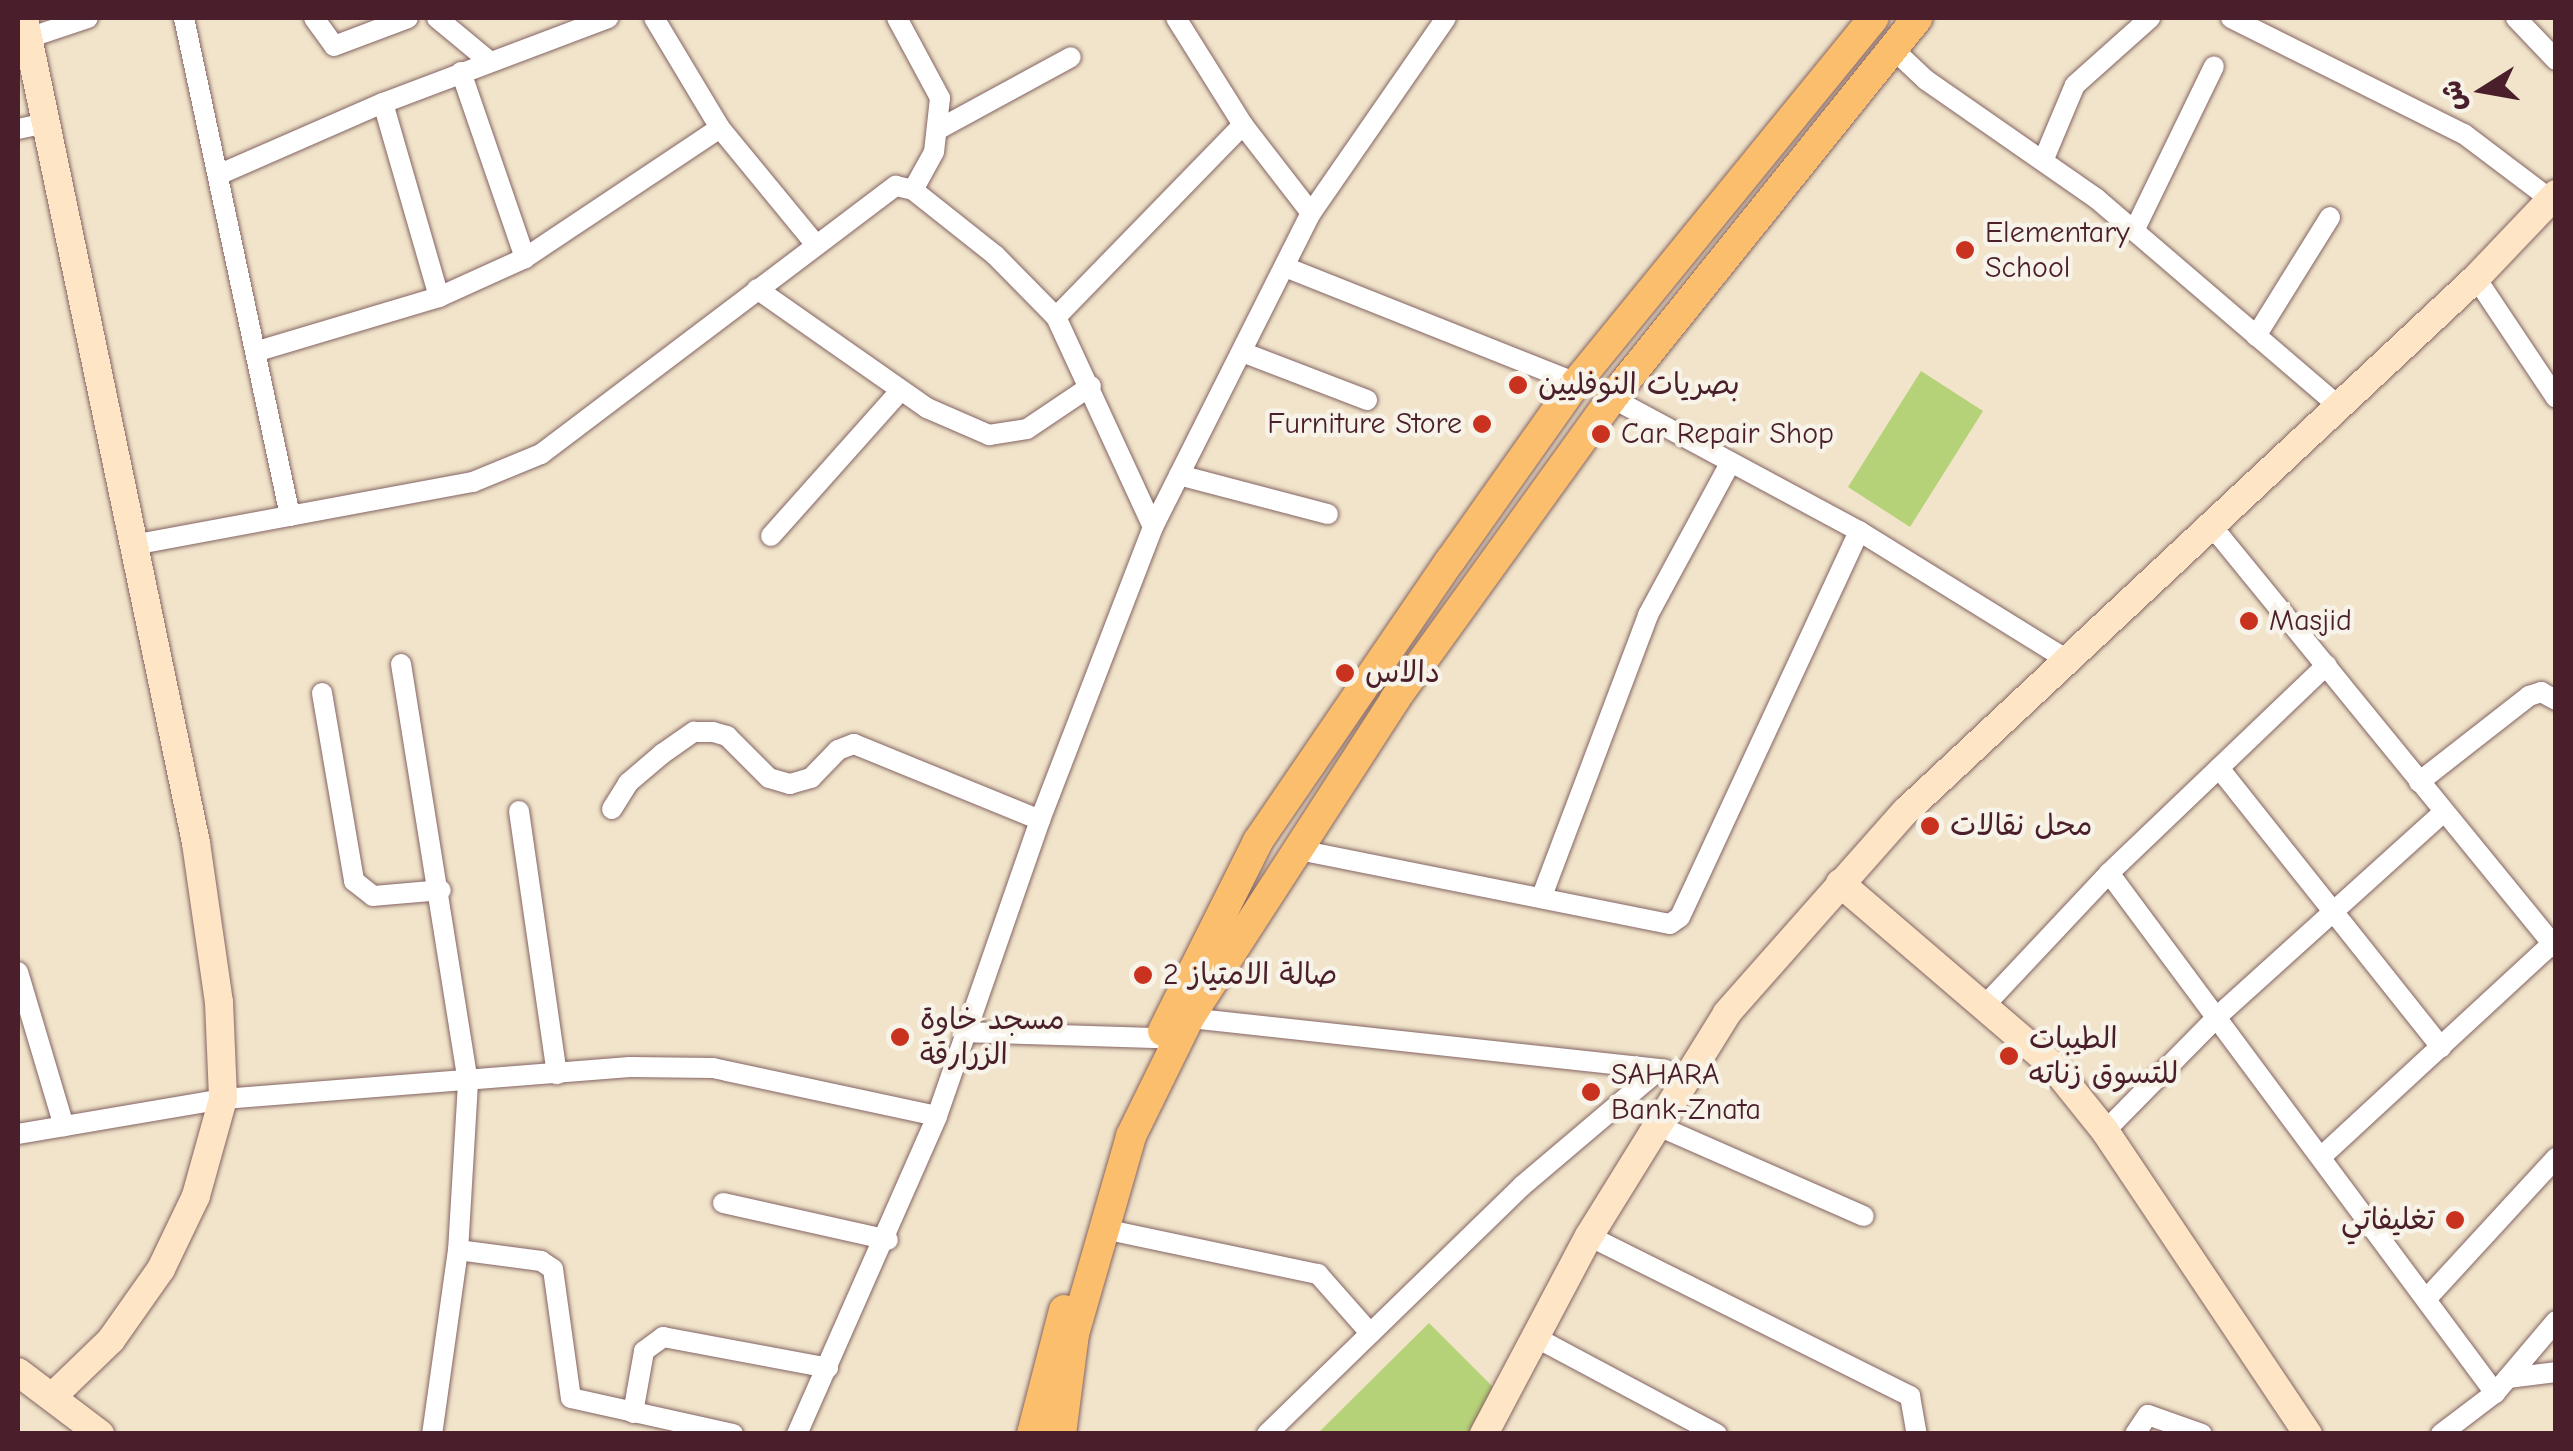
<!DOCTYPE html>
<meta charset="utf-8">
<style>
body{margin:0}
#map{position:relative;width:2573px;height:1451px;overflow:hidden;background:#f1e4ca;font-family:"Comic Neue","Playpen Sans Arabic",sans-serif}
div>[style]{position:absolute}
.green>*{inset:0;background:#b6d278}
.roads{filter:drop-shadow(0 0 2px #846463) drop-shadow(0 0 2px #846463)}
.street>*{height:20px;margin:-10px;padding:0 10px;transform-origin:10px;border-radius:10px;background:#fff}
.secondary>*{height:28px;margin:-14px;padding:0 14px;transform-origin:14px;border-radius:14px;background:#fde5c5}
.primary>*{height:30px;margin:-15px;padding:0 15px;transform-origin:15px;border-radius:15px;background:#fabe6d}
.dots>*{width:28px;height:28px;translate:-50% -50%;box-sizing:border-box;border:5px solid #f7f3e8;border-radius:50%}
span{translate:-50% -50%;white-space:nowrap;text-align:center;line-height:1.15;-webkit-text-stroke:9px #f7f3e8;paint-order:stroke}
.poi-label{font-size:30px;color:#4a1f2b}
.left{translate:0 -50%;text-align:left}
.right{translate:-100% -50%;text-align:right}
.frame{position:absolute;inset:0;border:20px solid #4a1f2b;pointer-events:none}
.north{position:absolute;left:2433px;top:40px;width:100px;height:100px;-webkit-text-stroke:8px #f7f3e8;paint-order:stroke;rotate:259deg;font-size:28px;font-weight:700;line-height:40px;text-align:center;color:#4a1f2b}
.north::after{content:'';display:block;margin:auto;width:35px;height:45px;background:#4a1f2b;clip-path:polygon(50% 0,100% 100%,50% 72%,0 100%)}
</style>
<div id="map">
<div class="green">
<i style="clip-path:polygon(1921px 371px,1983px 411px,1910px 527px,1848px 487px)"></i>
<i style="clip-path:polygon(1429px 1323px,1494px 1388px,1468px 1433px,1317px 1434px)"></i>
</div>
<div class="roads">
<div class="street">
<i style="left:184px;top:18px;width:509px;rotate:77.98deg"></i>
<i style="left:314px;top:18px;width:34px;rotate:54deg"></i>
<i style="left:334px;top:46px;width:79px;rotate:-20.7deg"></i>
<i style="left:437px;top:18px;width:67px;rotate:39.6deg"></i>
<i style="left:654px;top:18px;width:128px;rotate:59deg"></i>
<i style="left:720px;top:128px;width:151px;rotate:50.6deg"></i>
<i style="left:897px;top:18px;width:91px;rotate:61.7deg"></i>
<i style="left:940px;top:98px;width:54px;rotate:96.3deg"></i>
<i style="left:934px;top:152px;width:43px;rotate:118.9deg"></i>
<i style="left:1176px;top:18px;width:126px;rotate:57.9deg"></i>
<i style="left:1243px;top:125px;width:111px;rotate:52.3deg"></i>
<i style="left:2231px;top:18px;width:260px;rotate:26.5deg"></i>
<i style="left:2464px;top:134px;width:108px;rotate:37.1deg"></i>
<i style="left:2516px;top:18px;width:58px;rotate:46.4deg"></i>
<i style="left:28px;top:38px;width:63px;rotate:-18.4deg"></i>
<i style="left:1892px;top:48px;width:47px;rotate:43.3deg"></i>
<i style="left:1926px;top:80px;width:208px;rotate:34.8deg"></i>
<i style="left:2097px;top:199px;width:320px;rotate:40.6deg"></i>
<i style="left:461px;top:72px;width:197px;rotate:71deg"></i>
<i style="left:383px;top:103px;width:202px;rotate:73.9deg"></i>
<i style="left:18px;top:129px;width:30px;rotate:-12deg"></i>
<i style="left:939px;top:129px;width:150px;rotate:-28.6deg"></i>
<i style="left:2043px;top:161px;width:82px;rotate:-67.2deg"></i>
<i style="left:2075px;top:85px;width:101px;rotate:-41.8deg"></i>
<i style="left:218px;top:175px;width:180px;rotate:-23.6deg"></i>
<i style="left:383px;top:103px;width:241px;rotate:-20.7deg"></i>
<i style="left:2134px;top:231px;width:183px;rotate:-64.1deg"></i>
<i style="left:1285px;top:267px;width:313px;rotate:21.7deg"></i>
<i style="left:2476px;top:278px;width:144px;rotate:56.3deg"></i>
<i style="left:757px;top:289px;width:208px;rotate:35deg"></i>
<i style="left:927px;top:408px;width:68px;rotate:23.5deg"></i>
<i style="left:989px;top:435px;width:38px;rotate:-9deg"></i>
<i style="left:1027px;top:429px;width:77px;rotate:-33.9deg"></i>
<i style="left:1056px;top:317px;width:268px;rotate:-45.8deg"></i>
<i style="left:2256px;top:336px;width:140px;rotate:-58.1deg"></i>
<i style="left:258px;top:351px;width:189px;rotate:-16.6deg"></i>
<i style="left:439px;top:297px;width:94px;rotate:-24.4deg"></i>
<i style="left:525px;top:258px;width:234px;rotate:-33.7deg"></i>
<i style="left:1242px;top:352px;width:134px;rotate:21deg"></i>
<i style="left:1612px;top:398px;width:281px;rotate:28.3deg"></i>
<i style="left:1859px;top:531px;width:245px;rotate:31.8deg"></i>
<i style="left:1179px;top:475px;width:154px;rotate:14.7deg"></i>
<i style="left:2211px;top:525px;width:546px;rotate:50.8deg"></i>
<i style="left:771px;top:536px;width:195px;rotate:-48.3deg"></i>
<i style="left:138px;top:544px;width:341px;rotate:-10.5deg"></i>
<i style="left:473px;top:482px;width:74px;rotate:-22.4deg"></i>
<i style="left:541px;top:454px;width:445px;rotate:-37.1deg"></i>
<i style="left:896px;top:186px;width:17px;rotate:13deg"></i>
<i style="left:913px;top:190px;width:105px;rotate:38.4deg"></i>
<i style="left:995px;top:255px;width:87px;rotate:45.5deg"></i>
<i style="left:1056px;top:317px;width:231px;rotate:65.2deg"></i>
<i style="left:401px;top:664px;width:424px;rotate:80.9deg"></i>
<i style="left:468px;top:1083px;width:167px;rotate:93.4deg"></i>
<i style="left:458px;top:1250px;width:186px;rotate:98deg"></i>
<i style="left:322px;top:693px;width:191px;rotate:80.3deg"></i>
<i style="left:354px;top:881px;width:24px;rotate:38deg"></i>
<i style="left:373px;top:896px;width:68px;rotate:-5deg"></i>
<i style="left:2219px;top:768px;width:357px;rotate:51.5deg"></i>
<i style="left:2419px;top:782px;width:140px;rotate:-38deg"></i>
<i style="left:2529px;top:696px;width:13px;rotate:-18deg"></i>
<i style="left:2541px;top:692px;width:17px;rotate:28deg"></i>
<i style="left:612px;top:809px;width:31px;rotate:-58deg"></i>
<i style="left:628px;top:783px;width:45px;rotate:-40.5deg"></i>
<i style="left:662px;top:754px;width:39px;rotate:-35deg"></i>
<i style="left:694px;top:732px;width:19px"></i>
<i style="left:713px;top:732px;width:15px;rotate:16deg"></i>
<i style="left:727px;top:736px;width:59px;rotate:45deg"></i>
<i style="left:769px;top:778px;width:22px;rotate:16deg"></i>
<i style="left:790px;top:784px;width:22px;rotate:-16deg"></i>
<i style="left:811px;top:778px;width:39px;rotate:-46deg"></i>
<i style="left:838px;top:750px;width:17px;rotate:-21deg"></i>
<i style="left:854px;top:744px;width:201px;rotate:22.2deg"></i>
<i style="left:519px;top:811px;width:266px;rotate:81.8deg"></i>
<i style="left:1294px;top:849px;width:383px;rotate:11.3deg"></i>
<i style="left:1670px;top:924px;width:12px;rotate:-35deg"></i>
<i style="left:1680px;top:917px;width:425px;rotate:-65.1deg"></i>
<i style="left:2109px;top:873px;width:648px;rotate:53.41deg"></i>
<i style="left:1542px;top:896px;width:300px;rotate:-69.3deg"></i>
<i style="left:1648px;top:615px;width:170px;rotate:-61.6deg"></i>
<i style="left:18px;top:972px;width:161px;rotate:73.4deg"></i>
<i style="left:1987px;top:1003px;width:178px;rotate:-46.8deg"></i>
<i style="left:2109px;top:873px;width:301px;rotate:-43.7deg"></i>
<i style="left:1189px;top:1018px;width:479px;rotate:6.2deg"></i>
<i style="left:964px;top:1032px;width:196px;rotate:1.8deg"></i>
<i style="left:1654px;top:1124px;width:229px;rotate:23.7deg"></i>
<i style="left:2105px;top:1131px;width:163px;rotate:-45.5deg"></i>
<i style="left:2219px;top:1015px;width:303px;rotate:-42.1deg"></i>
<i style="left:18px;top:1134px;width:208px;rotate:-9.7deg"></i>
<i style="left:223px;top:1099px;width:408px;rotate:-4.5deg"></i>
<i style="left:630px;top:1067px;width:83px;rotate:0.7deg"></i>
<i style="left:713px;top:1068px;width:229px;rotate:12.1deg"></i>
<i style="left:2322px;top:1156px;width:313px;rotate:-42.7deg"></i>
<i style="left:723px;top:1203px;width:169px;rotate:12.6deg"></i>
<i style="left:1104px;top:1229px;width:219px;rotate:11.9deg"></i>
<i style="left:1318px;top:1274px;width:79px;rotate:48.6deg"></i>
<i style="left:1589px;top:1236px;width:359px;rotate:26.5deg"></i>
<i style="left:1910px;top:1396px;width:39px;rotate:80deg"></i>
<i style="left:458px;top:1250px;width:84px;rotate:7.5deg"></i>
<i style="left:541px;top:1261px;width:14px;rotate:34deg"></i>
<i style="left:553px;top:1269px;width:130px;rotate:82.1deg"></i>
<i style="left:571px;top:1398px;width:166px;rotate:12.5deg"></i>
<i style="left:2429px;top:1296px;width:188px;rotate:-47.4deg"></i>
<i style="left:1535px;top:1337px;width:206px;rotate:28.1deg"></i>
<i style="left:2508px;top:1378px;width:48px;rotate:-7.1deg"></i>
<i style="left:633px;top:1413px;width:63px;rotate:-79.9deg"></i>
<i style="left:644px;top:1351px;width:24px;rotate:-36deg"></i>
<i style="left:663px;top:1337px;width:168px;rotate:10.6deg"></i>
<i style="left:797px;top:1434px;width:347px;rotate:-66.2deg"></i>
<i style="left:937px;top:1116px;width:313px;rotate:-70.8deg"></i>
<i style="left:1040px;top:820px;width:314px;rotate:-68.9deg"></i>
<i style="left:1153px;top:527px;width:352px;rotate:-63.3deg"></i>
<i style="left:1311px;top:213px;width:237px;rotate:-55.3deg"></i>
<i style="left:1267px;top:1434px;width:356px;rotate:-44.2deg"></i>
<i style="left:1522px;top:1186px;width:180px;rotate:-40.3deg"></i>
<i style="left:2135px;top:1434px;width:23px;rotate:-56deg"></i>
<i style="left:2148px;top:1415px;width:57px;rotate:19.4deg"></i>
<i style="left:2441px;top:1434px;width:68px;rotate:-37.2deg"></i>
<i style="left:2495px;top:1393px;width:94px;rotate:-49.7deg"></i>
</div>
<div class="secondary">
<i style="left:24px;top:18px;width:843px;rotate:78.22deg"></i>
<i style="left:196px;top:843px;width:161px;rotate:81.8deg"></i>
<i style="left:219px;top:1002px;width:97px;rotate:87.6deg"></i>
<i style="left:223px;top:1099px;width:101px;rotate:105.6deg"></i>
<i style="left:196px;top:1196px;width:81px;rotate:115.6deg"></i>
<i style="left:161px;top:1269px;width:87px;rotate:125.2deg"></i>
<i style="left:111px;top:1340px;width:82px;rotate:136deg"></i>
<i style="left:1840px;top:883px;width:279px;rotate:40.6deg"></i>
<i style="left:2052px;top:1065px;width:85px;rotate:51.2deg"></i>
<i style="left:2105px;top:1131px;width:365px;rotate:56.2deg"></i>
<i style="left:18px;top:1372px;width:103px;rotate:37.1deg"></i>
<i style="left:1484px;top:1434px;width:224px;rotate:-62.1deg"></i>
<i style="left:1589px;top:1236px;width:262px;rotate:-58.2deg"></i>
<i style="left:1727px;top:1013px;width:270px;rotate:-48.5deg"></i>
<i style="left:1906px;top:811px;width:780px;rotate:-43.08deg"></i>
<i style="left:2476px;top:278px;width:116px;rotate:-46.4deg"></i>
</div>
<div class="primary">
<i style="left:1163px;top:1031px;width:212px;rotate:-63.4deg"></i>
<i style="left:1258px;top:841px;width:340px;rotate:-55.6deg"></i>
<i style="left:1450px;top:561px;width:218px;rotate:-54.7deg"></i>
<i style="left:1576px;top:383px;width:471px;rotate:-50.8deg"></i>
<i style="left:1032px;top:1434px;width:128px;rotate:-75.5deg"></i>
<i style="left:1061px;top:1434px;width:101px;rotate:-82.6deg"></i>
<i style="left:1074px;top:1334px;width:206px;rotate:-73.9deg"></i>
<i style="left:1131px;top:1136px;width:131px;rotate:-63.8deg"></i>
<i style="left:1189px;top:1018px;width:380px;rotate:-57.1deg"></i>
<i style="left:1395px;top:699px;width:371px;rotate:-54.2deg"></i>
<i style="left:1612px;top:398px;width:487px;rotate:-51.2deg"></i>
</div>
</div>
<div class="dots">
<i style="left:1965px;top:250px;background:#c8321e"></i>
<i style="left:1518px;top:385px;background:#c8321e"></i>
<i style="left:1482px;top:424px;background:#c8321e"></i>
<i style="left:1601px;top:434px;background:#c8321e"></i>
<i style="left:2249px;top:621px;background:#c8321e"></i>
<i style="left:1345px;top:673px;background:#c8321e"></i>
<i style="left:1930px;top:826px;background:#c8321e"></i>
<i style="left:1143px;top:975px;background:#c8321e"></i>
<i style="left:900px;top:1037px;background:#c8321e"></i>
<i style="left:2009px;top:1056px;background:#c8321e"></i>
<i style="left:1591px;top:1092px;background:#c8321e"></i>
<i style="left:2455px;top:1220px;background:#c8321e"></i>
</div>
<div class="poi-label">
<span class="left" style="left:1985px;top:250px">Elementary<br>School</span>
<span class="left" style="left:1538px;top:385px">بصريات النوفليين</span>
<span class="right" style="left:1462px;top:424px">Furniture Store</span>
<span class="left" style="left:1621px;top:434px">Car Repair Shop</span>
<span class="left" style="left:2269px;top:621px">Masjid</span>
<span class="left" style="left:1365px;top:673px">دالاس</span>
<span class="left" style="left:1950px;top:826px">محل نقالات</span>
<span class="left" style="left:1163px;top:975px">صالة الامتياز 2</span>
<span class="left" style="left:920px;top:1037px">مسجد خاوة<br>الزرارقة</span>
<span class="left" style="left:2029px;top:1056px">الطيبات<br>للتسوق زناته</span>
<span class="left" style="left:1611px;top:1092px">SAHARA<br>Bank-Znata</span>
<span class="right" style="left:2435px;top:1220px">تغليفاتي</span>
</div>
<div class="frame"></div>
<div class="north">ش</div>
</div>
